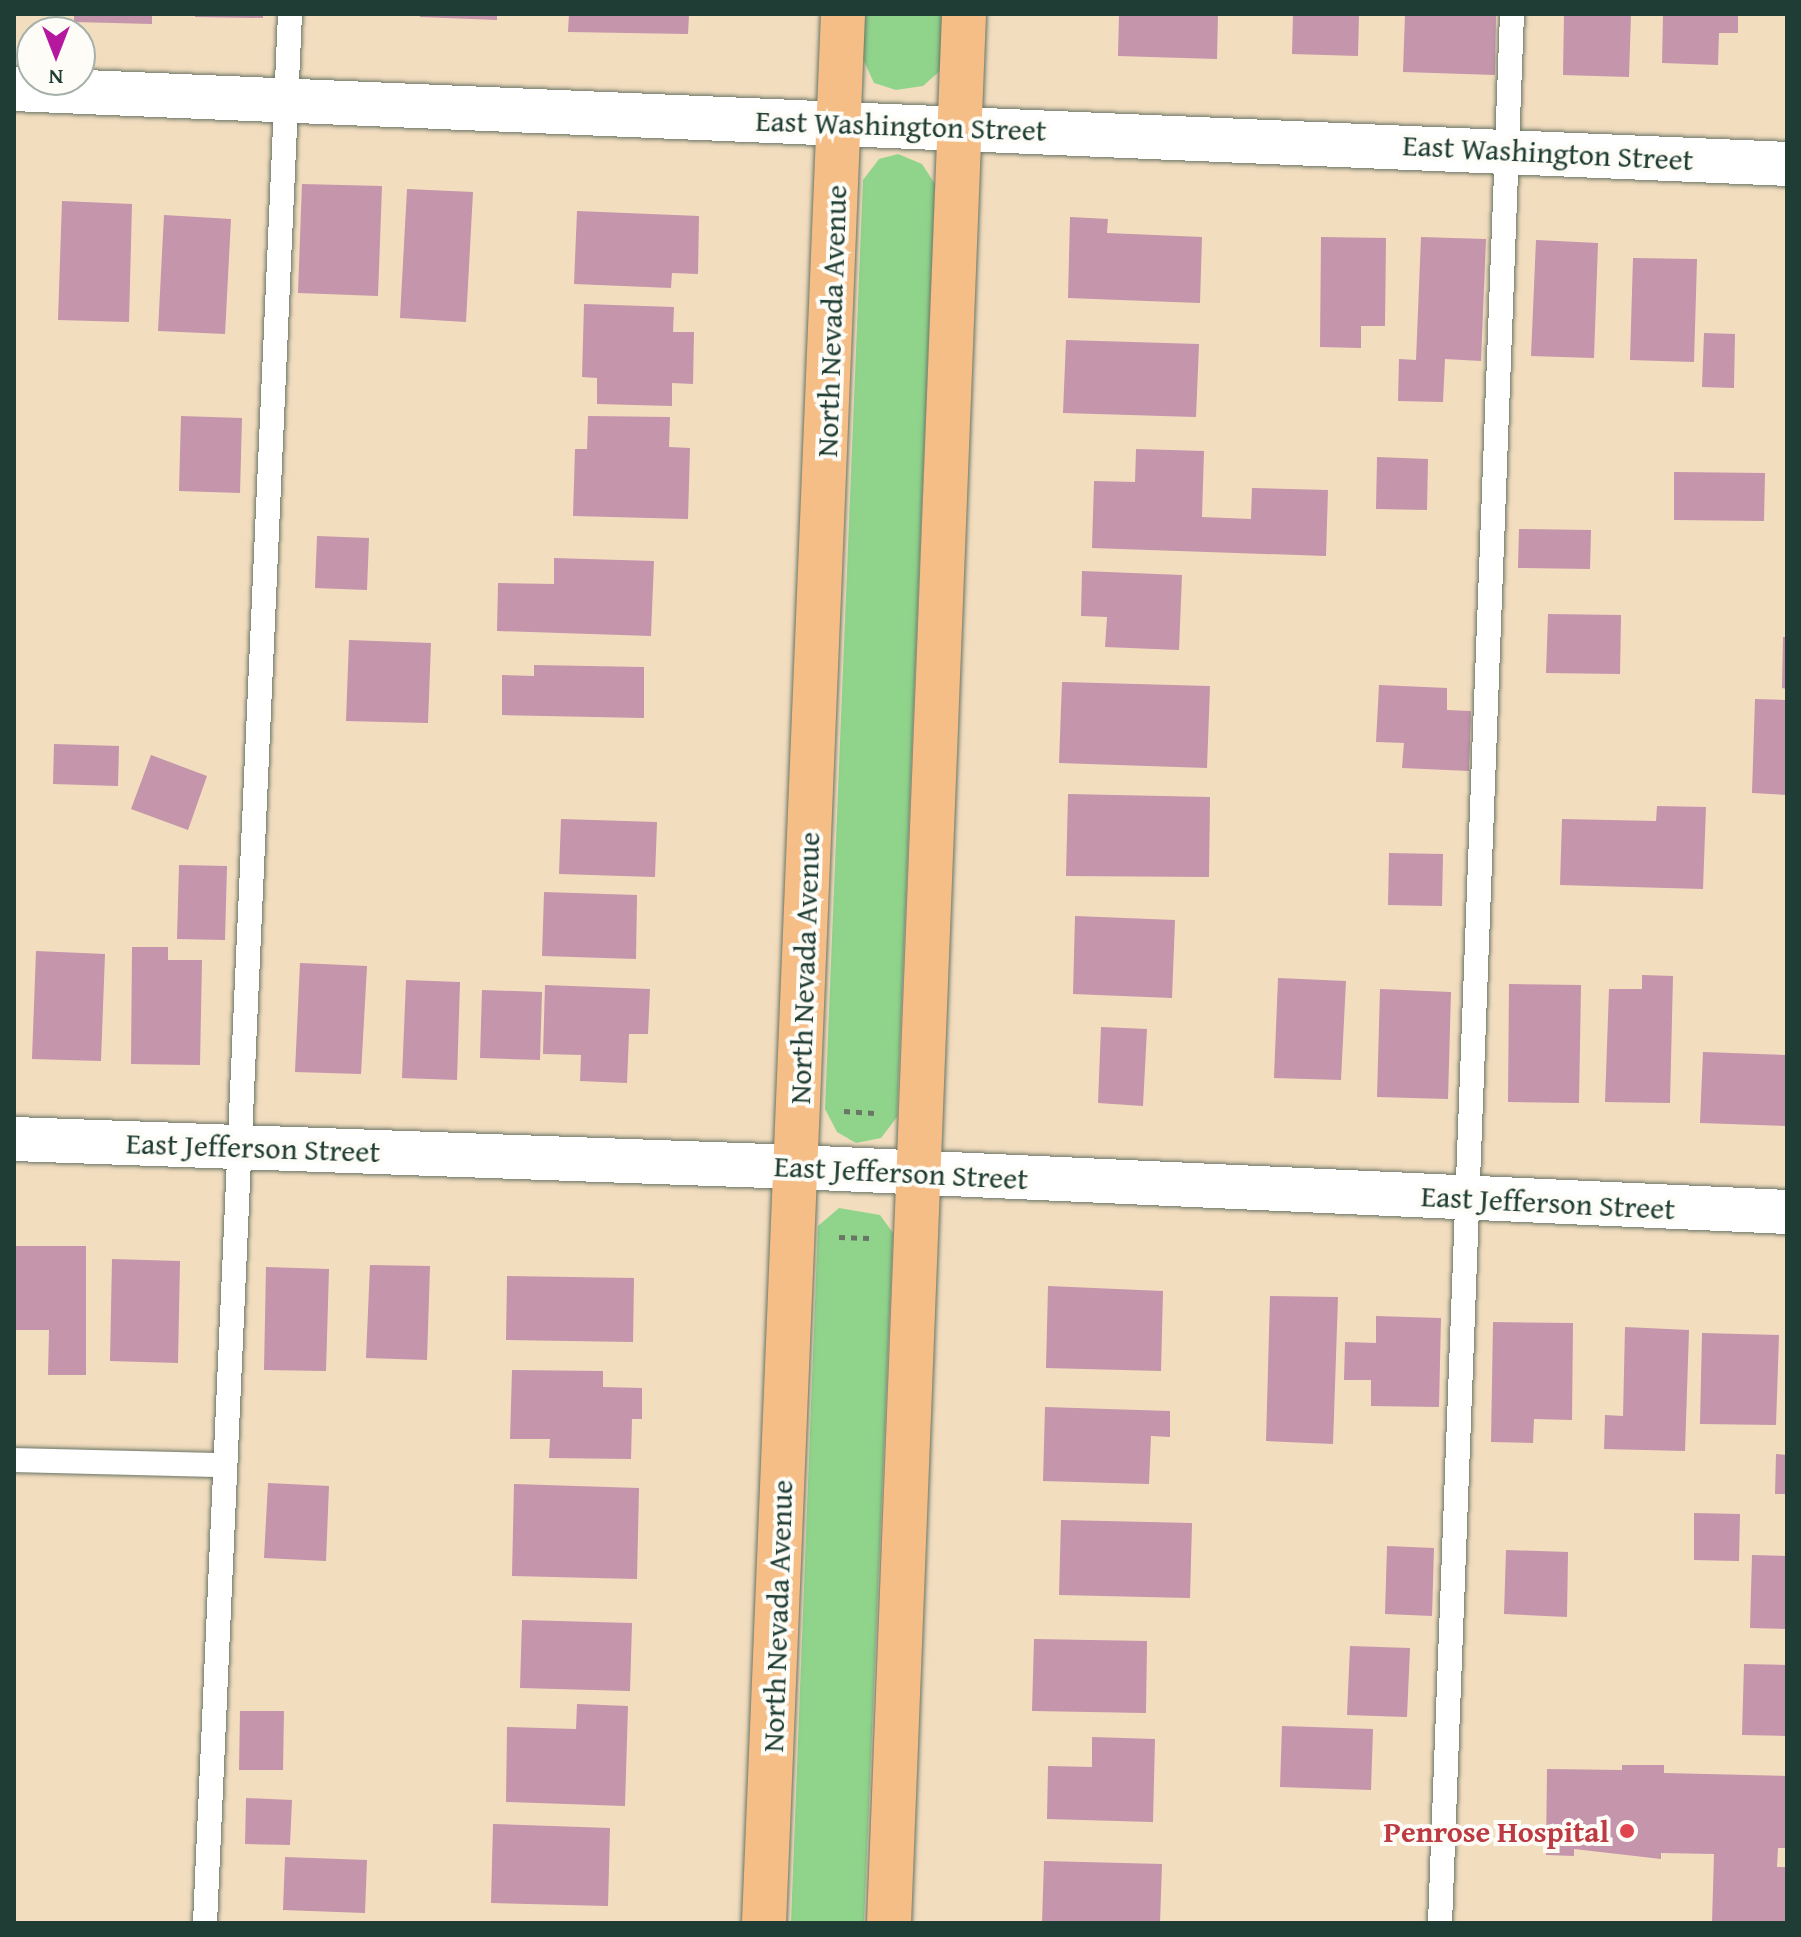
<!DOCTYPE html>
<style>
body{margin:0}
#map{position:relative;width:1801px;height:1937px;overflow:hidden;background:#f3ddbf;font-family:"Gentium Book Plus",serif}
div>[style]{position:absolute}
.green>*{inset:0;background:#90d48c}
.building>*{inset:0;background:#c495ab}
.path>*{height:5px;margin-top:-2.5px;transform-origin:0;background:repeating-linear-gradient(90deg,#697565 0 6px,transparent 0 12px)}
.roads{filter:drop-shadow(0 0 2px #697565) drop-shadow(0 0 2px #697565)}
.lane>*{height:24px;margin:-12px;padding:0 12px;transform-origin:12px;border-radius:12px;background:#fff}
.street>*{height:44px;margin:-22px;padding:0 22px;transform-origin:22px;border-radius:22px;background:#fff}
.primary>*{height:44px;margin:-22px;padding:0 22px;transform-origin:22px;border-radius:22px;background:#f6be87}
.dots>*{width:22px;height:22px;translate:-50% -50%;box-sizing:border-box;border:4px solid #fdfcf7;border-radius:50%}
span{translate:-50% -50%;white-space:nowrap;text-align:center;line-height:1.15;-webkit-text-stroke:8px #fdfcf7;paint-order:stroke}
.street-label{font-size:30px;color:#1f3d34}
.health-label{font-size:30px;color:#be3a42;font-weight:700}
.right{translate:-100% -50%;text-align:right}
.frame{position:absolute;inset:0;border:16px solid #1f3d34;pointer-events:none}
.north{position:absolute;left:16px;top:16px;width:80px;height:80px;box-sizing:border-box;background:#fdfcf7;border:2px solid #a4b0a9;border-radius:50%;rotate:180deg;font-size:22px;font-weight:700;line-height:32px;text-align:center;color:#1f3d34}
.north::after{content:'';display:block;margin:auto;width:28px;height:36px;background:#b5179e;clip-path:polygon(50% 0,100% 100%,50% 72%,0 100%)}
</style>
<div id="map">
<div class="green">
<i style="clip-path:polygon(865px 14px,944px 14px,942px 69px,923px 86px,896px 90px,874px 83px,863px 59px)"></i>
<i style="clip-path:polygon(898px 154px,922px 164px,935px 184px,897px 1117px,881px 1138px,856px 1143px,837px 1132px,825px 1109px,863px 180px,879px 159px)"></i>
<i style="clip-path:polygon(839px 1208px,880px 1215px,893px 1233px,864px 1923px,791px 1923px,818px 1226px)"></i>
</div>
<div class="building">
<i style="clip-path:polygon(74px 14px,152px 14px,152px 24px,74px 22px)"></i>
<i style="clip-path:polygon(195px 14px,263px 14px,263px 18px,195px 17px)"></i>
<i style="clip-path:polygon(420px 14px,497px 14px,497px 20px,420px 17px)"></i>
<i style="clip-path:polygon(569px 14px,689px 14px,688px 34px,568px 32px)"></i>
<i style="clip-path:polygon(1119px 14px,1218px 14px,1217px 59px,1118px 56px)"></i>
<i style="clip-path:polygon(1293px 14px,1359px 14px,1358px 56px,1292px 54px)"></i>
<i style="clip-path:polygon(1405px 14px,1496px 14px,1495px 75px,1403px 72px)"></i>
<i style="clip-path:polygon(1564px 14px,1631px 14px,1629px 77px,1563px 75px)"></i>
<i style="clip-path:polygon(1663px 14px,1738px 14px,1738px 33px,1719px 33px,1718px 65px,1662px 63px)"></i>
<i style="clip-path:polygon(302px 184px,382px 186px,378px 296px,298px 293px)"></i>
<i style="clip-path:polygon(407px 189px,473px 192px,466px 322px,400px 318px)"></i>
<i style="clip-path:polygon(62px 201px,132px 204px,129px 322px,58px 320px)"></i>
<i style="clip-path:polygon(577px 211px,699px 216px,698px 274px,672px 273px,671px 288px,574px 284px)"></i>
<i style="clip-path:polygon(164px 215px,231px 219px,225px 334px,158px 331px)"></i>
<i style="clip-path:polygon(1070px 217px,1108px 219px,1107px 233px,1202px 237px,1200px 303px,1068px 298px)"></i>
<i style="clip-path:polygon(1321px 237px,1386px 238px,1385px 326px,1361px 326px,1361px 348px,1320px 347px)"></i>
<i style="clip-path:polygon(1421px 237px,1486px 239px,1481px 361px,1445px 359px,1443px 402px,1398px 401px,1399px 359px,1416px 360px)"></i>
<i style="clip-path:polygon(1536px 240px,1598px 243px,1594px 358px,1531px 356px)"></i>
<i style="clip-path:polygon(1633px 258px,1697px 259px,1694px 362px,1630px 360px)"></i>
<i style="clip-path:polygon(584px 304px,674px 307px,673px 332px,694px 332px,693px 384px,672px 383px,672px 406px,597px 404px,597px 378px,582px 377px)"></i>
<i style="clip-path:polygon(1704px 333px,1735px 334px,1734px 388px,1702px 387px)"></i>
<i style="clip-path:polygon(1066px 340px,1199px 344px,1196px 417px,1063px 413px)"></i>
<i style="clip-path:polygon(181px 416px,242px 418px,240px 493px,179px 491px)"></i>
<i style="clip-path:polygon(588px 416px,670px 417px,669px 447px,690px 448px,688px 519px,573px 516px,575px 449px,587px 449px)"></i>
<i style="clip-path:polygon(1136px 449px,1204px 451px,1202px 517px,1251px 519px,1252px 488px,1328px 490px,1326px 556px,1092px 548px,1094px 481px,1135px 482px)"></i>
<i style="clip-path:polygon(1377px 457px,1428px 459px,1427px 510px,1376px 509px)"></i>
<i style="clip-path:polygon(1674px 472px,1765px 473px,1764px 521px,1674px 520px)"></i>
<i style="clip-path:polygon(1519px 529px,1591px 530px,1590px 569px,1518px 568px)"></i>
<i style="clip-path:polygon(317px 536px,369px 538px,367px 590px,315px 588px)"></i>
<i style="clip-path:polygon(554px 558px,654px 561px,651px 636px,497px 631px,498px 583px,554px 584px)"></i>
<i style="clip-path:polygon(1082px 571px,1182px 575px,1179px 650px,1105px 647px,1107px 617px,1081px 616px)"></i>
<i style="clip-path:polygon(1548px 614px,1621px 615px,1620px 674px,1546px 673px)"></i>
<i style="clip-path:polygon(1783px 637px,1787px 637px,1787px 689px,1782px 688px)"></i>
<i style="clip-path:polygon(349px 640px,431px 643px,428px 723px,346px 721px)"></i>
<i style="clip-path:polygon(534px 665px,644px 667px,644px 718px,502px 715px,502px 675px,534px 676px)"></i>
<i style="clip-path:polygon(1062px 682px,1210px 686px,1207px 768px,1059px 763px)"></i>
<i style="clip-path:polygon(1379px 685px,1447px 688px,1447px 710px,1471px 711px,1469px 771px,1402px 768px,1404px 743px,1376px 742px)"></i>
<i style="clip-path:polygon(1755px 699px,1787px 700px,1787px 795px,1752px 793px)"></i>
<i style="clip-path:polygon(54px 744px,119px 746px,118px 786px,53px 784px)"></i>
<i style="clip-path:polygon(151px 755px,207px 776px,188px 830px,131px 809px)"></i>
<i style="clip-path:polygon(1068px 794px,1210px 797px,1209px 877px,1066px 876px)"></i>
<i style="clip-path:polygon(1657px 806px,1706px 807px,1703px 889px,1560px 885px,1562px 819px,1656px 821px)"></i>
<i style="clip-path:polygon(561px 819px,657px 822px,655px 877px,559px 874px)"></i>
<i style="clip-path:polygon(1389px 853px,1443px 854px,1442px 906px,1388px 905px)"></i>
<i style="clip-path:polygon(179px 865px,227px 866px,225px 940px,177px 939px)"></i>
<i style="clip-path:polygon(544px 892px,637px 895px,636px 959px,542px 956px)"></i>
<i style="clip-path:polygon(1075px 916px,1175px 920px,1172px 998px,1073px 994px)"></i>
<i style="clip-path:polygon(132px 947px,168px 947px,168px 960px,202px 960px,200px 1065px,131px 1064px)"></i>
<i style="clip-path:polygon(36px 951px,105px 954px,101px 1061px,32px 1059px)"></i>
<i style="clip-path:polygon(300px 963px,367px 966px,361px 1074px,295px 1072px)"></i>
<i style="clip-path:polygon(1642px 975px,1673px 976px,1670px 1103px,1605px 1102px,1609px 989px,1642px 989px)"></i>
<i style="clip-path:polygon(1278px 978px,1346px 981px,1341px 1080px,1274px 1078px)"></i>
<i style="clip-path:polygon(406px 980px,460px 982px,457px 1080px,402px 1078px)"></i>
<i style="clip-path:polygon(1509px 984px,1581px 985px,1579px 1103px,1508px 1102px)"></i>
<i style="clip-path:polygon(545px 985px,650px 989px,648px 1034px,629px 1034px,627px 1083px,580px 1081px,581px 1055px,543px 1054px)"></i>
<i style="clip-path:polygon(1380px 989px,1451px 992px,1448px 1099px,1377px 1097px)"></i>
<i style="clip-path:polygon(482px 990px,542px 992px,540px 1060px,480px 1058px)"></i>
<i style="clip-path:polygon(1101px 1027px,1147px 1029px,1143px 1106px,1098px 1103px)"></i>
<i style="clip-path:polygon(1703px 1052px,1787px 1055px,1787px 1126px,1700px 1123px)"></i>
<i style="clip-path:polygon(14px 1246px,86px 1246px,86px 1375px,48px 1375px,49px 1330px,14px 1330px)"></i>
<i style="clip-path:polygon(112px 1259px,180px 1261px,178px 1363px,110px 1361px)"></i>
<i style="clip-path:polygon(370px 1265px,430px 1266px,427px 1360px,366px 1358px)"></i>
<i style="clip-path:polygon(266px 1267px,329px 1269px,326px 1371px,264px 1370px)"></i>
<i style="clip-path:polygon(507px 1276px,634px 1278px,633px 1342px,506px 1340px)"></i>
<i style="clip-path:polygon(1048px 1286px,1163px 1291px,1161px 1371px,1046px 1368px)"></i>
<i style="clip-path:polygon(1270px 1296px,1338px 1297px,1333px 1444px,1266px 1441px)"></i>
<i style="clip-path:polygon(1376px 1316px,1441px 1318px,1439px 1407px,1371px 1406px,1371px 1380px,1344px 1380px,1345px 1342px,1376px 1343px)"></i>
<i style="clip-path:polygon(1493px 1322px,1573px 1323px,1572px 1420px,1534px 1419px,1533px 1443px,1491px 1442px)"></i>
<i style="clip-path:polygon(1625px 1327px,1689px 1330px,1685px 1451px,1604px 1449px,1605px 1415px,1623px 1416px)"></i>
<i style="clip-path:polygon(1702px 1333px,1779px 1335px,1776px 1425px,1700px 1424px)"></i>
<i style="clip-path:polygon(512px 1370px,603px 1371px,603px 1387px,642px 1388px,642px 1419px,632px 1419px,631px 1459px,549px 1458px,550px 1439px,510px 1439px)"></i>
<i style="clip-path:polygon(1045px 1407px,1170px 1411px,1170px 1437px,1151px 1436px,1149px 1484px,1043px 1481px)"></i>
<i style="clip-path:polygon(1776px 1454px,1787px 1455px,1787px 1494px,1775px 1494px)"></i>
<i style="clip-path:polygon(268px 1483px,329px 1486px,326px 1561px,264px 1558px)"></i>
<i style="clip-path:polygon(514px 1484px,639px 1488px,637px 1579px,512px 1576px)"></i>
<i style="clip-path:polygon(1694px 1513px,1740px 1514px,1739px 1561px,1694px 1560px)"></i>
<i style="clip-path:polygon(1061px 1520px,1192px 1523px,1190px 1598px,1059px 1595px)"></i>
<i style="clip-path:polygon(1387px 1546px,1434px 1548px,1432px 1616px,1385px 1614px)"></i>
<i style="clip-path:polygon(1506px 1550px,1568px 1552px,1567px 1617px,1504px 1614px)"></i>
<i style="clip-path:polygon(1752px 1555px,1787px 1556px,1787px 1629px,1750px 1628px)"></i>
<i style="clip-path:polygon(522px 1620px,632px 1623px,630px 1691px,520px 1688px)"></i>
<i style="clip-path:polygon(1034px 1639px,1147px 1641px,1146px 1713px,1032px 1711px)"></i>
<i style="clip-path:polygon(1350px 1646px,1410px 1648px,1407px 1717px,1347px 1715px)"></i>
<i style="clip-path:polygon(1744px 1664px,1787px 1665px,1787px 1736px,1742px 1735px)"></i>
<i style="clip-path:polygon(577px 1704px,628px 1706px,625px 1806px,506px 1802px,507px 1727px,576px 1729px)"></i>
<i style="clip-path:polygon(240px 1711px,284px 1711px,283px 1770px,239px 1770px)"></i>
<i style="clip-path:polygon(1282px 1726px,1373px 1729px,1371px 1790px,1280px 1787px)"></i>
<i style="clip-path:polygon(1092px 1737px,1155px 1739px,1153px 1822px,1047px 1819px,1048px 1766px,1092px 1767px)"></i>
<i style="clip-path:polygon(1622px 1765px,1664px 1765px,1664px 1773px,1787px 1776px,1787px 1848px,1778px 1848px,1777px 1867px,1787px 1867px,1787px 1923px,1712px 1923px,1714px 1854px,1661px 1853px,1661px 1859px,1574px 1849px,1574px 1856px,1546px 1855px,1547px 1769px,1622px 1770px)"></i>
<i style="clip-path:polygon(246px 1798px,292px 1800px,290px 1845px,245px 1844px)"></i>
<i style="clip-path:polygon(493px 1824px,610px 1828px,608px 1906px,491px 1903px)"></i>
<i style="clip-path:polygon(285px 1857px,367px 1860px,365px 1913px,283px 1910px)"></i>
<i style="clip-path:polygon(1044px 1861px,1162px 1864px,1160px 1923px,1042px 1923px)"></i>
</div>
<div class="path">
<i style="left:844px;top:1111px;width:30px;rotate:4deg"></i>
<i style="left:839px;top:1237px;width:30px;rotate:2deg"></i>
</div>
<div class="roads">
<div class="lane">
<i style="left:14px;top:1460px;width:211px;rotate:1.4deg"></i>
<i style="left:205px;top:1923px;width:1911px;rotate:-87.45deg"></i>
<i style="left:1440px;top:1923px;width:1910px;rotate:-87.84deg"></i>
</div>
<div class="street">
<i style="left:14px;top:89px;width:1775px;rotate:2.42deg"></i>
<i style="left:14px;top:1139px;width:783px;rotate:2.05deg"></i>
<i style="left:796px;top:1167px;width:992px;rotate:2.6deg"></i>
</div>
<div class="primary">
<i style="left:764px;top:1923px;width:1911px;rotate:-87.63deg"></i>
<i style="left:889px;top:1923px;width:1910px;rotate:-87.75deg"></i>
</div>
</div>
<div class="dots">
<i style="left:1627px;top:1831px;background:#e0444e"></i>
</div>
<div class="street-label">
<span style="left:901px;top:125px;rotate:2deg">East Washington Street</span>
<span style="left:1548px;top:152px;rotate:3deg">East Washington Street</span>
<span style="left:831px;top:321px;rotate:-88deg">North Nevada Avenue</span>
<span style="left:804px;top:968px;rotate:-88deg">North Nevada Avenue</span>
<span style="left:253px;top:1147px;rotate:2deg">East Jefferson Street</span>
<span style="left:901px;top:1172px;rotate:3deg">East Jefferson Street</span>
<span style="left:1548px;top:1202px;rotate:3deg">East Jefferson Street</span>
<span style="left:777px;top:1616px;rotate:-88deg">North Nevada Avenue</span>
</div>
<div class="health-label">
<span class="right" style="left:1609px;top:1831px">Penrose Hospital</span>
</div>
<div class="frame"></div>
<div class="north">N</div>
</div>
